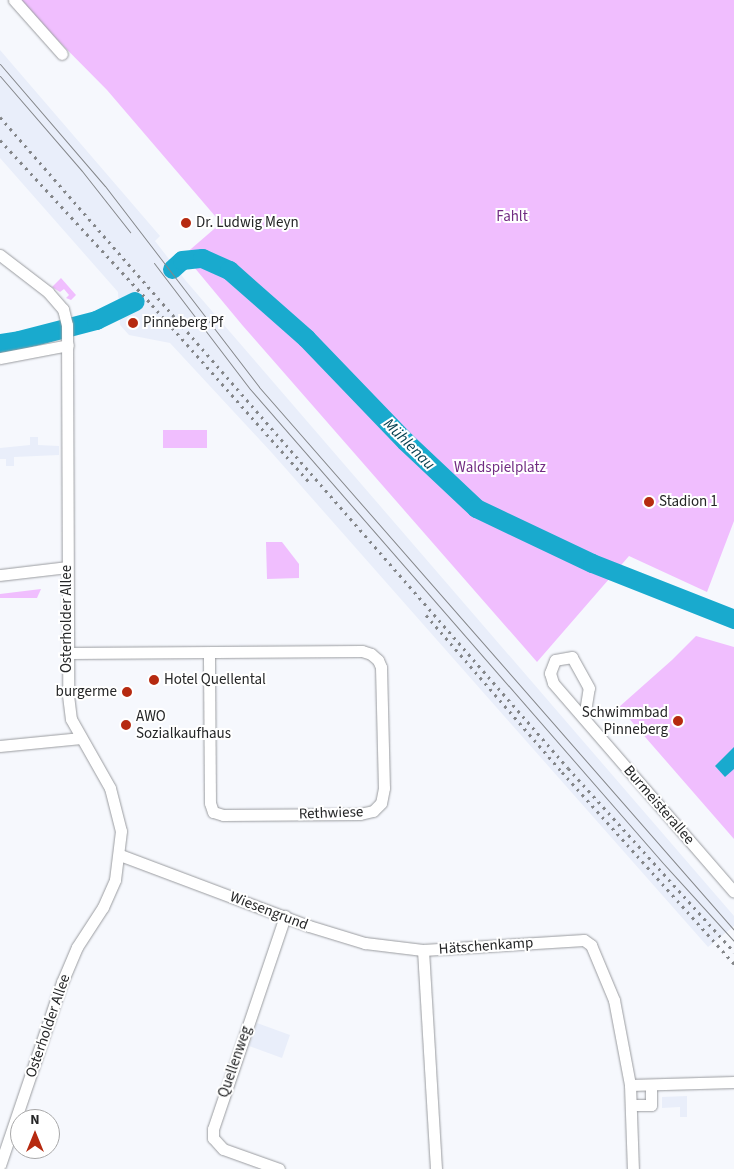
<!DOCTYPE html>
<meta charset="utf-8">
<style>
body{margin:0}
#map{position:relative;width:734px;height:1169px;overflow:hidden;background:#f6f8fd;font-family:"Source Sans 3",sans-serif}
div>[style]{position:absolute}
.built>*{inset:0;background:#e9eefa}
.green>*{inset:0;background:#f0befe}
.water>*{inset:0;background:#19aace}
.river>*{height:19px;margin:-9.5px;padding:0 9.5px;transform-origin:9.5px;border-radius:9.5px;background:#19aace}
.roads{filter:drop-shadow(0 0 1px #9a9ca0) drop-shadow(0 0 1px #9a9ca0)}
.minor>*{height:11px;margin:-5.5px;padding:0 5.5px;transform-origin:5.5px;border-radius:5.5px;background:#fff}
.tram>*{height:1px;margin:-0.5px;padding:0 0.5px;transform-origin:0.5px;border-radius:0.5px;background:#848689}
.rail>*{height:3px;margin-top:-1.5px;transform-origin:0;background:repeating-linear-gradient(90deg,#848689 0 2.5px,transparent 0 7.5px)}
.dots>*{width:14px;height:14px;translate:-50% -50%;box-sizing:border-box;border:2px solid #fff;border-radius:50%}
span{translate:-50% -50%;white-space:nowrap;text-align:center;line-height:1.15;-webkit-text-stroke:4px #fff;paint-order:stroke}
.park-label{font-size:15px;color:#712b82}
.poi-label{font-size:15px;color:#252627}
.left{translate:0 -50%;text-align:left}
.right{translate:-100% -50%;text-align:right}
.street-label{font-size:15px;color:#252627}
.water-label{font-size:16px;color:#043f4e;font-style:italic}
.north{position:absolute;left:10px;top:1109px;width:50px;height:50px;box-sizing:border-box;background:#fff;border:1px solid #a8a8a9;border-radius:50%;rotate:0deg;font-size:14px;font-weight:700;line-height:20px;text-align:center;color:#252627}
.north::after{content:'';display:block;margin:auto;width:18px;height:22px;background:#b62a10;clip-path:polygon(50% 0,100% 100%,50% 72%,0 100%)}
</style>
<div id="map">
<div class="built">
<i style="clip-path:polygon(0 50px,160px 236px,155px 241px,186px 281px,734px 916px,734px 926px,708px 947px,272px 453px,170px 343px,129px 335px,120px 325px,118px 292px,0 158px)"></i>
<i style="clip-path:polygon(30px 437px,38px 437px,38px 445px,59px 446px,59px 455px,14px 457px,14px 466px,6px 466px,6px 459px,0 459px,0 448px,30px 445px)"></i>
<i style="clip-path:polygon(257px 1023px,290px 1035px,282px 1058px,249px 1046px)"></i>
<i style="clip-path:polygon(687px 1096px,687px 1117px,680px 1117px,680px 1107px,662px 1108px,662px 1097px)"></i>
</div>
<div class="green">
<i style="clip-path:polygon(18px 0,734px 0,734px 521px,707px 592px,629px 556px,537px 662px,243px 326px,184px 255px,221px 223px,107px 90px)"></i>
<i style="clip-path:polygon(61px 278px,76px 295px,71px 300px,66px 298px,69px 295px,64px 289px,60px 292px,52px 287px)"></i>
<i style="clip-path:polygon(163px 430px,207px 430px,207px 448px,163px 448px)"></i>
<i style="clip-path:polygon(266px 542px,282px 542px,299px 564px,299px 578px,267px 579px)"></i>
<i style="clip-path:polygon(41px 589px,37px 598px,0 598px,0 594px)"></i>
<i style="clip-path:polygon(696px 636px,734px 647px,734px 839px,619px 707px,672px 660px)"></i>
</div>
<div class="water">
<i style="clip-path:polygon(734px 747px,734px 769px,725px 777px,715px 766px)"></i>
</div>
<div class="river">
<i style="left:172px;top:269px;width:13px;rotate:-42deg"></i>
<i style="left:182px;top:260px;width:20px;rotate:-6deg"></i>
<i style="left:202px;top:258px;width:30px;rotate:24deg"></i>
<i style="left:229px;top:270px;width:103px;rotate:41.4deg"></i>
<i style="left:306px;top:338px;width:143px;rotate:46.1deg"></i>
<i style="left:405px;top:441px;width:98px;rotate:43.3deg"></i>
<i style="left:476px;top:508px;width:128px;rotate:25.4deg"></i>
<i style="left:592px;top:563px;width:153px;rotate:21.5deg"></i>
<i style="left:0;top:343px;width:19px;rotate:-9deg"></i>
<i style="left:19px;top:340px;width:80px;rotate:-14.6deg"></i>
<i style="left:96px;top:320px;width:43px;rotate:-26deg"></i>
</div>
<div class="roads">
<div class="minor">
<i style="left:14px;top:0;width:72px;rotate:48.4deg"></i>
<i style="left:0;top:255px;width:61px;rotate:37.6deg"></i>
<i style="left:48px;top:292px;width:23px;rotate:49deg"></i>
<i style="left:63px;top:309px;width:16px;rotate:76deg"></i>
<i style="left:67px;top:325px;width:370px;rotate:89.8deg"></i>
<i style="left:68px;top:695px;width:24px;rotate:83deg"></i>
<i style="left:71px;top:719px;width:79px;rotate:60.5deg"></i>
<i style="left:110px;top:788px;width:44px;rotate:75.7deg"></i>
<i style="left:121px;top:831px;width:49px;rotate:97deg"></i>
<i style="left:115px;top:880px;width:30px;rotate:114deg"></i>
<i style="left:103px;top:907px;width:48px;rotate:123deg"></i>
<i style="left:77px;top:947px;width:38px;rotate:113deg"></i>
<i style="left:62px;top:982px;width:193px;rotate:108.7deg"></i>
<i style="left:0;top:358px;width:69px;rotate:-10.8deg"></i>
<i style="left:0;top:575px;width:67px;rotate:-6.8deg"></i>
<i style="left:68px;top:653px;width:294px;rotate:-0.4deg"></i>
<i style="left:362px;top:651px;width:9px;rotate:18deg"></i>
<i style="left:371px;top:654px;width:9px;rotate:41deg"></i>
<i style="left:378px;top:660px;width:8px;rotate:67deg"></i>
<i style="left:381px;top:667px;width:121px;rotate:88.6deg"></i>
<i style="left:384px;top:788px;width:15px;rotate:101deg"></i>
<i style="left:381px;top:803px;width:11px;rotate:135deg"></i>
<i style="left:373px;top:811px;width:13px;rotate:167deg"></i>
<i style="left:360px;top:814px;width:137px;rotate:179.6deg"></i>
<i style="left:223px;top:815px;width:10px;rotate:-163deg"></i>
<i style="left:213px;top:812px;width:9px;rotate:-108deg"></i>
<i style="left:210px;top:803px;width:150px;rotate:-90.4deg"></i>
<i style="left:584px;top:718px;width:30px;rotate:-81deg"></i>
<i style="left:589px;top:688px;width:35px;rotate:-119deg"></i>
<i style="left:572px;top:657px;width:17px;rotate:170deg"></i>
<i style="left:555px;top:660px;width:14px;rotate:111deg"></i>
<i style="left:550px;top:673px;width:10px;rotate:73deg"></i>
<i style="left:553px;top:683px;width:276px;rotate:49.1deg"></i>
<i style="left:0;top:746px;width:81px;rotate:-5.6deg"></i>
<i style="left:120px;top:855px;width:202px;rotate:20.6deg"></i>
<i style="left:309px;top:926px;width:59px;rotate:16.9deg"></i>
<i style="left:365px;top:943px;width:58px;rotate:6.9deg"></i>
<i style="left:423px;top:950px;width:161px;rotate:-3.6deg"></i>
<i style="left:584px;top:940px;width:9px;rotate:36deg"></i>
<i style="left:591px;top:945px;width:60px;rotate:67.3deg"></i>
<i style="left:614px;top:1000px;width:86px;rotate:79.3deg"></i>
<i style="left:630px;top:1085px;width:104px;rotate:-1.7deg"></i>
<i style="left:423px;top:950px;width:219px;rotate:86.6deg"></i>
<i style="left:630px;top:1085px;width:84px;rotate:88deg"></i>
<i style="left:631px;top:1105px;width:20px"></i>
<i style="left:651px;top:1105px;width:20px;rotate:-90deg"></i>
<i style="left:279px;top:1169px;width:59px;rotate:-160.3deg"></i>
<i style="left:223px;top:1149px;width:15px;rotate:-132deg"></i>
<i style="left:213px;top:1138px;width:9px;rotate:-90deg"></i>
<i style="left:213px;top:1129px;width:225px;rotate:-71.3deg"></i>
</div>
</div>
<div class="tram">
<i style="left:0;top:64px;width:161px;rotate:49.3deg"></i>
<i style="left:105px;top:186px;width:253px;rotate:52.5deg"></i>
<i style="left:259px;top:387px;width:721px;rotate:48.82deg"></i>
<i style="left:0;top:76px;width:125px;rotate:49.2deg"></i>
<i style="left:82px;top:171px;width:78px;rotate:51.8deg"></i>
<i style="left:154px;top:263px;width:158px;rotate:52.7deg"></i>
<i style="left:250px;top:389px;width:627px;rotate:48.94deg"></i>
<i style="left:662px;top:862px;width:107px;rotate:47.7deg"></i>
</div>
<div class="rail">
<i style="left:0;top:117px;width:864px;rotate:48.9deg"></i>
<i style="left:568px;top:768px;width:248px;rotate:47.9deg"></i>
<i style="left:0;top:140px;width:224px;rotate:47.3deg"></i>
<i style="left:152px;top:305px;width:239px;rotate:48.4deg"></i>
<i style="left:426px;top:615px;width:208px;rotate:49.1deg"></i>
<i style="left:562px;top:772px;width:258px;rotate:48.1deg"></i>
</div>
<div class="dots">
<i style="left:186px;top:223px;background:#b62a10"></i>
<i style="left:133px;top:323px;background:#b62a10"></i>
<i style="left:649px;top:502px;background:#b62a10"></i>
<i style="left:154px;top:680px;background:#b62a10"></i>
<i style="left:127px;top:692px;background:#b62a10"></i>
<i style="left:678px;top:721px;background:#b62a10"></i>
<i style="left:126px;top:725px;background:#b62a10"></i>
</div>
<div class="park-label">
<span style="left:512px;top:217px">Fahlt</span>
<span style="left:500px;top:468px">Waldspielplatz</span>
</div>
<div class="poi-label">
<span class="left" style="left:196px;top:223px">Dr. Ludwig Meyn</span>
<span class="left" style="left:143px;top:323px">Pinneberg Pf</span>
<span class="left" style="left:659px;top:502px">Stadion 1</span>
<span class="left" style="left:164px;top:680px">Hotel Quellental</span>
<span class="right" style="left:117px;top:692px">burgerme</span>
<span class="right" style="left:668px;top:721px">Schwimmbad<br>Pinneberg</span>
<span class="left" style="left:136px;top:725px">AWO<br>Sozialkaufhaus</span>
</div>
<div class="street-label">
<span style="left:67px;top:619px;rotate:-90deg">Osterholder Allee</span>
<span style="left:659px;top:805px;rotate:49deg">Burmeisterallee</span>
<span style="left:331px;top:813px;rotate:-2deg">Rethwiese</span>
<span style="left:269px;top:911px;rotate:21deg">Wiesengrund</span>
<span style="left:486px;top:946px;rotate:-4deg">Hätschenkamp</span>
<span style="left:48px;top:1026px;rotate:-71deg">Osterholder Allee</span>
<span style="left:235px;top:1062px;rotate:-71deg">Quellenweg</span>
</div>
<div class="water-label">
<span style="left:409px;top:444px;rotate:45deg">Mühlenau</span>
</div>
<div class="north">N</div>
</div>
